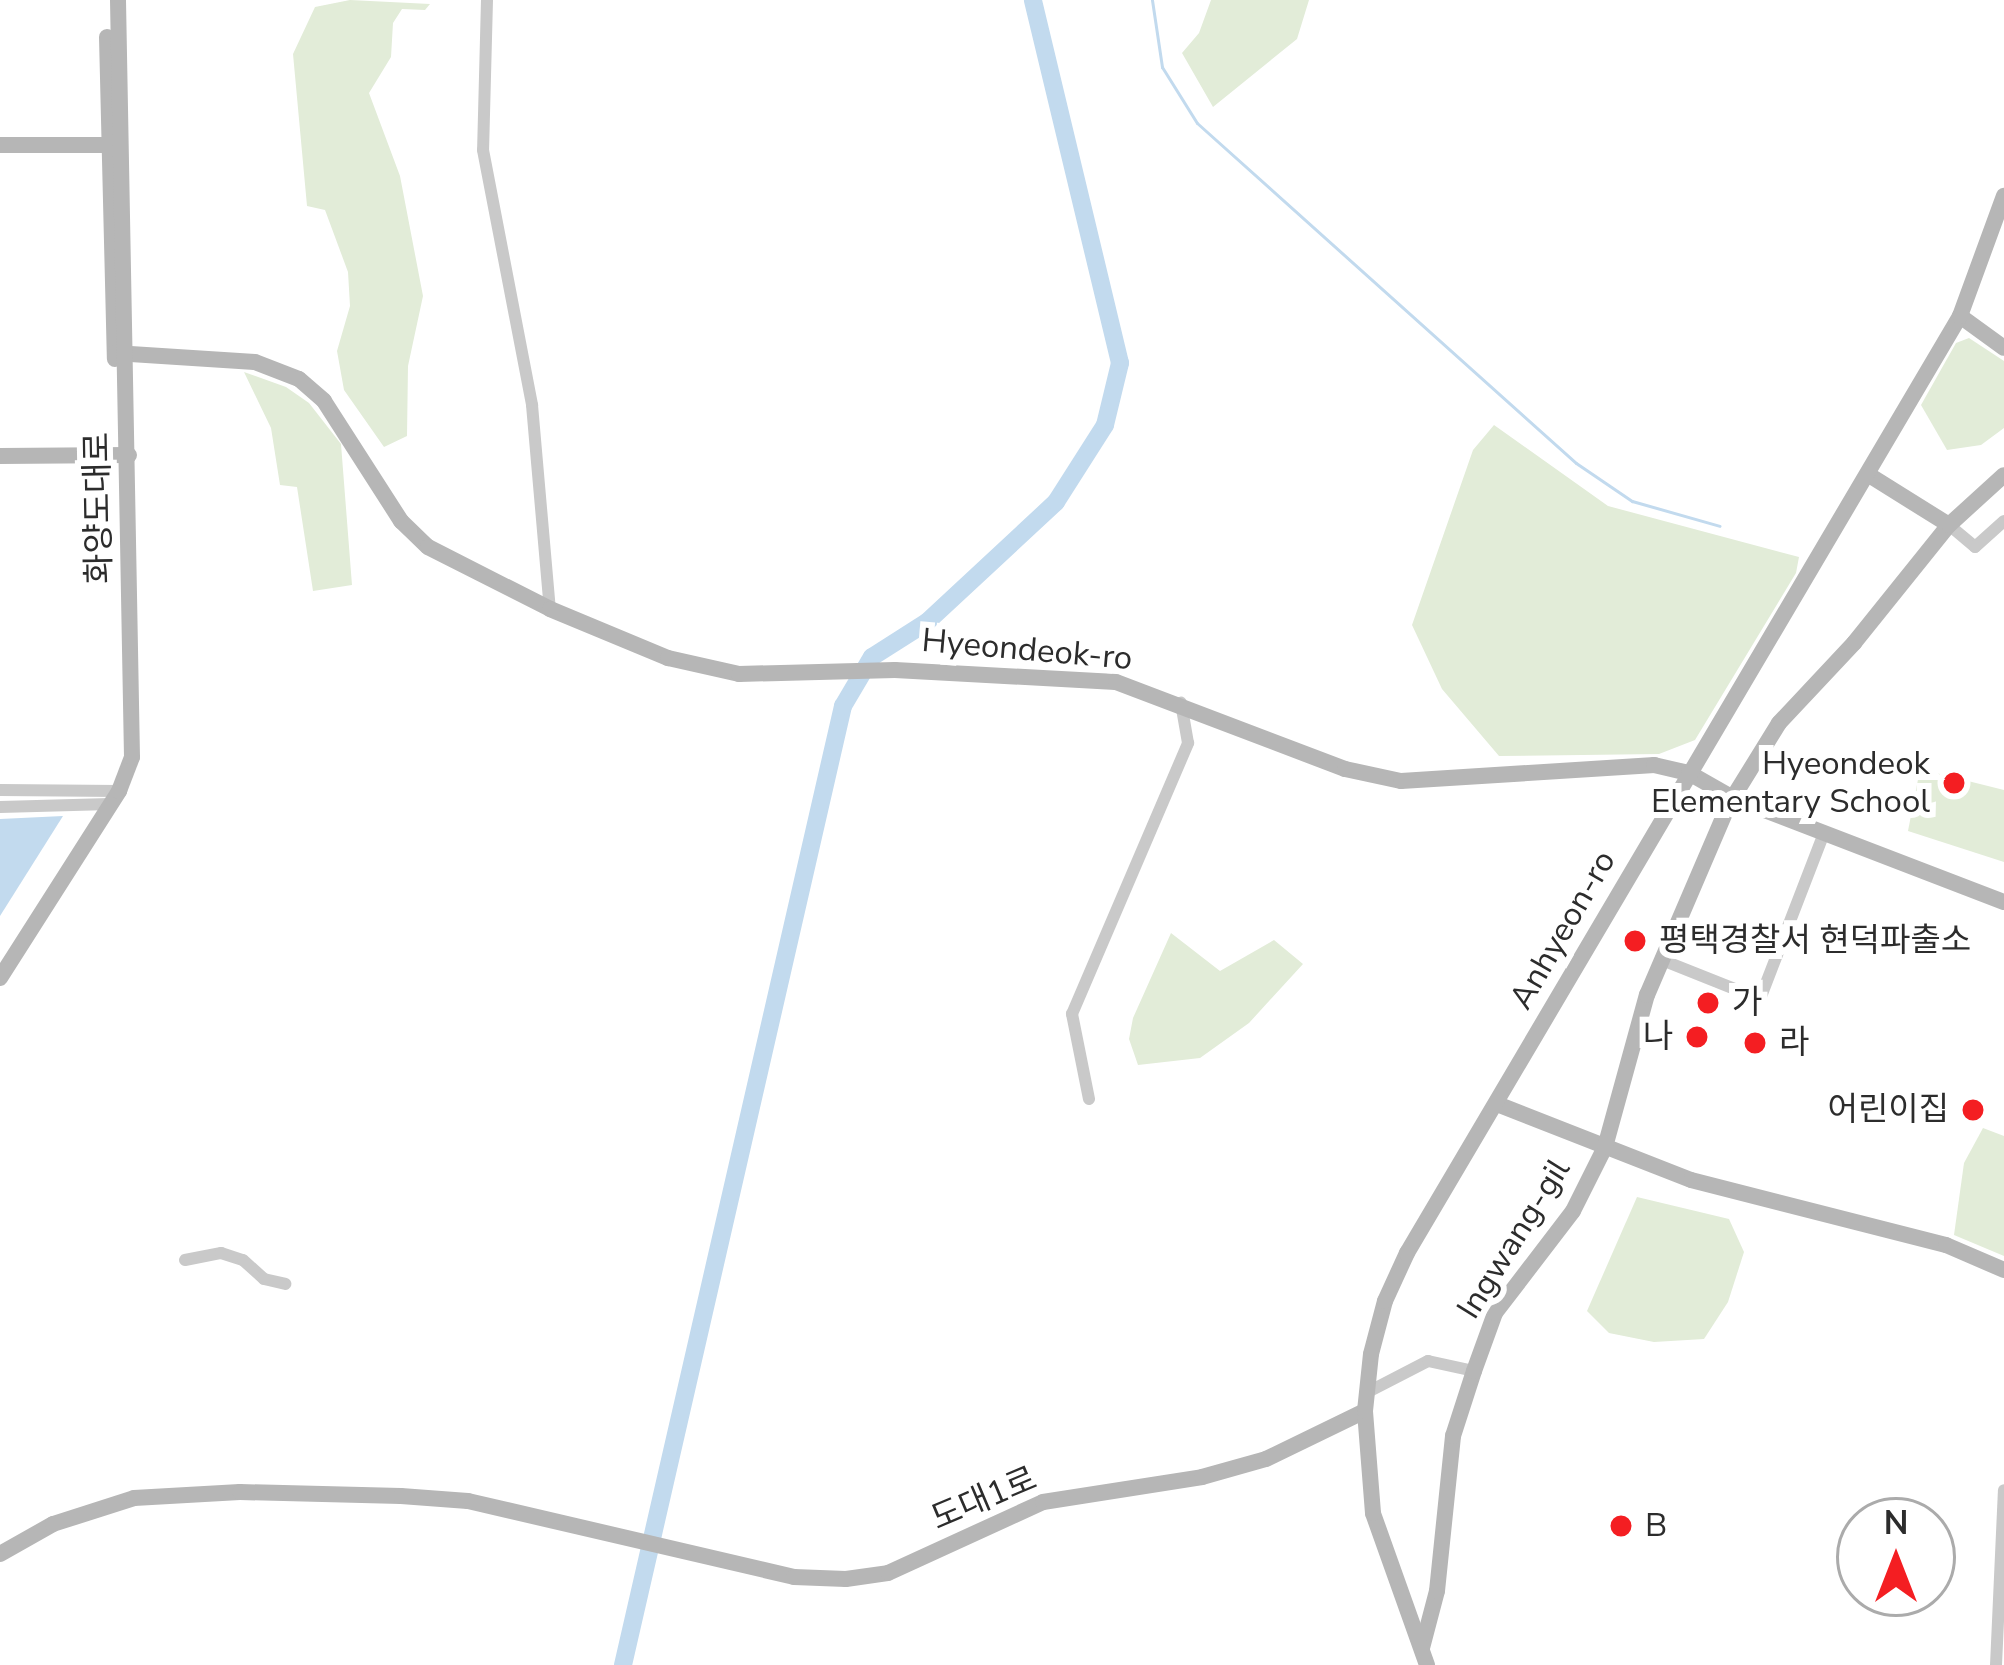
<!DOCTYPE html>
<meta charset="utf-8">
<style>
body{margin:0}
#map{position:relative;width:2004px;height:1665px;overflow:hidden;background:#fff;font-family:"Nunito Sans","Noto Sans KR",sans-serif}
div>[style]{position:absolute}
.green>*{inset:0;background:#e2ecd8}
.water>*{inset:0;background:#c2daee}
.stream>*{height:3px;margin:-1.5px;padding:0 1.5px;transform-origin:1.5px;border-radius:1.5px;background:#c2daee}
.river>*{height:18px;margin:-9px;padding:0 9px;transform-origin:9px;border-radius:9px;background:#c2daee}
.street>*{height:12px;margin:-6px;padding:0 6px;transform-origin:6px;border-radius:6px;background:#c9c9c9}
.secondary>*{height:16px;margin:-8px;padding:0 8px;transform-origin:8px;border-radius:8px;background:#b6b6b6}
.dots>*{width:33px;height:33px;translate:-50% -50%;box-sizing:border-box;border:6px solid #fff;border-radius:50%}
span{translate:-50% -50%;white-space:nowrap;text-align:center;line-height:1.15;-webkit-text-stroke:12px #fff;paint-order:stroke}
.street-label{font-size:33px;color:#2c2c2c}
.poi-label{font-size:33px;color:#2c2c2c}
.right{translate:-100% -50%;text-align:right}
.left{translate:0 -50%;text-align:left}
.north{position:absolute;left:1836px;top:1497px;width:120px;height:120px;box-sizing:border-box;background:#fff;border:3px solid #ababab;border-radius:50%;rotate:0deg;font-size:33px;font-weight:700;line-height:48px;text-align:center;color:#2c2c2c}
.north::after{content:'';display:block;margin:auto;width:42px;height:54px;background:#f41e22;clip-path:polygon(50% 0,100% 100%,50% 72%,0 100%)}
</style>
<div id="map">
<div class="green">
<i style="clip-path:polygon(350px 0,430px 4px,425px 10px,402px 9px,393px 23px,391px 57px,369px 93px,400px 176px,423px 296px,408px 366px,407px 436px,384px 447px,344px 390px,337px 351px,350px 306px,348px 272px,325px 210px,307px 206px,293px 54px,315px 7px)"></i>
<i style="clip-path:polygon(1211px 0,1309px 0,1297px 39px,1213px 107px,1182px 53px,1199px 33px)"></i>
<i style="clip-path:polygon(1969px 338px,2004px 361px,2004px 428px,1981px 445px,1947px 450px,1921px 405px,1956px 343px)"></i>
<i style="clip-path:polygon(244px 372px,286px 387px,309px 403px,341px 444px,352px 585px,313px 591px,297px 487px,280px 485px,271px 428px)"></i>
<i style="clip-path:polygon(1494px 425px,1608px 506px,1799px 557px,1796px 573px,1695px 740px,1659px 754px,1499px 756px,1442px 689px,1412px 625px,1473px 450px)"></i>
<i style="clip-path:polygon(1920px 769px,2004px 790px,2004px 862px,1908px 831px)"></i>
<i style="clip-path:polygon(1171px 933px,1220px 971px,1274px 940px,1303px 964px,1249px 1023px,1200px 1058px,1138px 1065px,1129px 1039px,1133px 1018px)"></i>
<i style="clip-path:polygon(1983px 1128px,2004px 1136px,2004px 1256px,1954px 1235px,1964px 1163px)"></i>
<i style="clip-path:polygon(1637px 1197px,1729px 1219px,1744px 1252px,1728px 1302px,1704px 1339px,1654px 1342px,1609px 1333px,1587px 1311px)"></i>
</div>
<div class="water">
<i style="clip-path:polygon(63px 816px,0 916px,0 819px)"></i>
</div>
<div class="stream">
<i style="left:1152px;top:0;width:68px;rotate:81.5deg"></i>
<i style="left:1162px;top:67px;width:66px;rotate:58deg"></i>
<i style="left:1197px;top:123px;width:509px;rotate:41.9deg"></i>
<i style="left:1576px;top:463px;width:68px;rotate:34.2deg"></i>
<i style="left:1632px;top:501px;width:91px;rotate:15.9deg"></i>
</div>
<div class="river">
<i style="left:623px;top:1665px;width:984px;rotate:-77.08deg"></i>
<i style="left:843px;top:706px;width:57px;rotate:-59.4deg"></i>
<i style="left:872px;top:657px;width:65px;rotate:-32.5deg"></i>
<i style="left:927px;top:622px;width:176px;rotate:-42.9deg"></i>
<i style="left:1056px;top:502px;width:91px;rotate:-57.5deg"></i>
<i style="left:1105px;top:425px;width:64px;rotate:-76.4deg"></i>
<i style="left:1120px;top:363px;width:373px;rotate:-103.5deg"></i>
</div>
<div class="street">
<i style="left:487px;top:0;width:150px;rotate:91.5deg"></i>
<i style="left:483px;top:150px;width:260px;rotate:79.1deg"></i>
<i style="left:532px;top:405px;width:205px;rotate:85deg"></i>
<i style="left:1949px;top:525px;width:34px;rotate:40deg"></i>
<i style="left:1975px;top:547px;width:39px;rotate:-42deg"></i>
<i style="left:0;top:790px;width:119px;rotate:0.5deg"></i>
<i style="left:0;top:807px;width:110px;rotate:-1.6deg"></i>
<i style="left:1662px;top:960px;width:105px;rotate:21.7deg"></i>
<i style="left:1760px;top:999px;width:178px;rotate:-68.9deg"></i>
<i style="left:1089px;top:1099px;width:87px;rotate:-101.3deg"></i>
<i style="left:1072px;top:1014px;width:295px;rotate:-66.8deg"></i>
<i style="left:1188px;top:743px;width:41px;rotate:-99.9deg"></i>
<i style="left:185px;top:1260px;width:37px;rotate:-11deg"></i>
<i style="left:221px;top:1253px;width:23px;rotate:18deg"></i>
<i style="left:243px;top:1260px;width:28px;rotate:42deg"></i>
<i style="left:264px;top:1279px;width:22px;rotate:13deg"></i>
<i style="left:1366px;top:1393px;width:70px;rotate:-27.3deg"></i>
<i style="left:1428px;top:1361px;width:47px;rotate:12.3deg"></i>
<i style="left:1996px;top:1665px;width:175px;rotate:-87.4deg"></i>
</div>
<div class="secondary">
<i style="left:107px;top:37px;width:322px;rotate:88.6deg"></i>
<i style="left:0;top:145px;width:119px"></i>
<i style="left:1960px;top:316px;width:54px;rotate:36deg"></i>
<i style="left:115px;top:353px;width:140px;rotate:3.7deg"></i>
<i style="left:255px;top:362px;width:47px;rotate:21.1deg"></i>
<i style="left:299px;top:379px;width:33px;rotate:41deg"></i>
<i style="left:324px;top:401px;width:143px;rotate:57.3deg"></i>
<i style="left:401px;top:521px;width:37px;rotate:44deg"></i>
<i style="left:428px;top:547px;width:137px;rotate:26.9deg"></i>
<i style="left:550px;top:609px;width:128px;rotate:22.6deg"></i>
<i style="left:668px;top:658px;width:73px;rotate:12.7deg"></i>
<i style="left:739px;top:674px;width:156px;rotate:-1.5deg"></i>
<i style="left:895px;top:670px;width:221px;rotate:3.1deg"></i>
<i style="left:1116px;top:682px;width:245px;rotate:20.8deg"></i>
<i style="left:1345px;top:769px;width:57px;rotate:12.1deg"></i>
<i style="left:1401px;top:781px;width:254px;rotate:-3.6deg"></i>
<i style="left:1654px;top:765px;width:36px;rotate:13deg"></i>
<i style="left:1689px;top:773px;width:51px;rotate:29.6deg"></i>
<i style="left:1733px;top:798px;width:290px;rotate:21deg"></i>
<i style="left:0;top:456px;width:129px;rotate:-0.4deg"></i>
<i style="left:1869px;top:475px;width:94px;rotate:32deg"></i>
<i style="left:0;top:978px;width:222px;rotate:-57.5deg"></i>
<i style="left:119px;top:791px;width:36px;rotate:-69deg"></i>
<i style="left:132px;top:757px;width:757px;rotate:-91.06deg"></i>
<i style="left:1497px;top:1104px;width:208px;rotate:21.4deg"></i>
<i style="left:1691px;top:1180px;width:263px;rotate:14.3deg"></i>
<i style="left:1946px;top:1245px;width:63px;rotate:23.3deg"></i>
<i style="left:0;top:1554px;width:61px;rotate:-29.5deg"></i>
<i style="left:53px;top:1524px;width:85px;rotate:-17.8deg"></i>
<i style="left:134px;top:1498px;width:106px;rotate:-3.2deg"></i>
<i style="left:240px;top:1492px;width:161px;rotate:1.4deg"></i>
<i style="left:401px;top:1496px;width:67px;rotate:4.3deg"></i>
<i style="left:468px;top:1501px;width:335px;rotate:13.1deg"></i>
<i style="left:794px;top:1577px;width:52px;rotate:2.2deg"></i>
<i style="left:846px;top:1579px;width:42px;rotate:-8.1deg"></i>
<i style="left:888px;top:1573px;width:170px;rotate:-24.6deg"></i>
<i style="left:1043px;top:1502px;width:161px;rotate:-8.9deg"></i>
<i style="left:1202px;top:1477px;width:66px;rotate:-15.7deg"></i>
<i style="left:1266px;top:1459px;width:110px;rotate:-25.9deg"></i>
<i style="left:1422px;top:1648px;width:59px;rotate:-75.3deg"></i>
<i style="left:1437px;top:1591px;width:156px;rotate:-84.1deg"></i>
<i style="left:1453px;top:1436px;width:68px;rotate:-72.1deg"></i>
<i style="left:1474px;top:1371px;width:62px;rotate:-70.1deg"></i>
<i style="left:1495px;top:1313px;width:128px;rotate:-52.6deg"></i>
<i style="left:1573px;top:1211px;width:72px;rotate:-63.4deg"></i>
<i style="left:1605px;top:1147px;width:158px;rotate:-74.6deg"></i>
<i style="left:1647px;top:995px;width:208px;rotate:-66.8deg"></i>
<i style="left:1729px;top:804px;width:95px;rotate:-58.3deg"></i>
<i style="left:1779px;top:723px;width:110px;rotate:-46.8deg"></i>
<i style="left:1854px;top:643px;width:151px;rotate:-51.2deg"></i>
<i style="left:1949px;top:525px;width:74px;rotate:-42.3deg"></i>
<i style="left:1427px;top:1665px;width:161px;rotate:-109.6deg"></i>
<i style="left:1373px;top:1513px;width:102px;rotate:-94.5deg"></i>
<i style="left:1365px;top:1411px;width:57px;rotate:-84deg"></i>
<i style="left:1371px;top:1354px;width:55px;rotate:-75.2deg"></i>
<i style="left:1385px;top:1301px;width:53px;rotate:-65.4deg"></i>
<i style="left:1407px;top:1253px;width:1088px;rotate:-59.45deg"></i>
<i style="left:1960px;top:316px;width:128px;rotate:-69.9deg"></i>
</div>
<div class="dots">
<i style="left:1954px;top:783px;background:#f41e22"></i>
<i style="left:1635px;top:941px;background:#f41e22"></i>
<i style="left:1708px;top:1003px;background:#f41e22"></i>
<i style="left:1697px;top:1037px;background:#f41e22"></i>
<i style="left:1755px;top:1043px;background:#f41e22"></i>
<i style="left:1973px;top:1110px;background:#f41e22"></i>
<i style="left:1621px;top:1526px;background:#f41e22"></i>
</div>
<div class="street-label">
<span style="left:99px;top:508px;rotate:-91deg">화양도대로</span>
<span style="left:1027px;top:650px;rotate:5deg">Hyeondeok-ro</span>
<span style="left:1563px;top:930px;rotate:-60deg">Anhyeon-ro</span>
<span style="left:1514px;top:1239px;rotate:-58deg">Ingwang-gil</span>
<span style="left:984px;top:1499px;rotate:-23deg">도대1로</span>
</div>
<div class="poi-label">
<span class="right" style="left:1930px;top:783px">Hyeondeok<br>Elementary School</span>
<span class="left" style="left:1659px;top:941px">평택경찰서 현덕파출소</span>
<span class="left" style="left:1732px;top:1003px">가</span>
<span class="right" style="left:1673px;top:1037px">나</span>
<span class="left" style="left:1779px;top:1043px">라</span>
<span class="right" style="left:1949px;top:1110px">어린이집</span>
<span class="left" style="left:1645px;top:1526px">B</span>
</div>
<div class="north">N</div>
</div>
